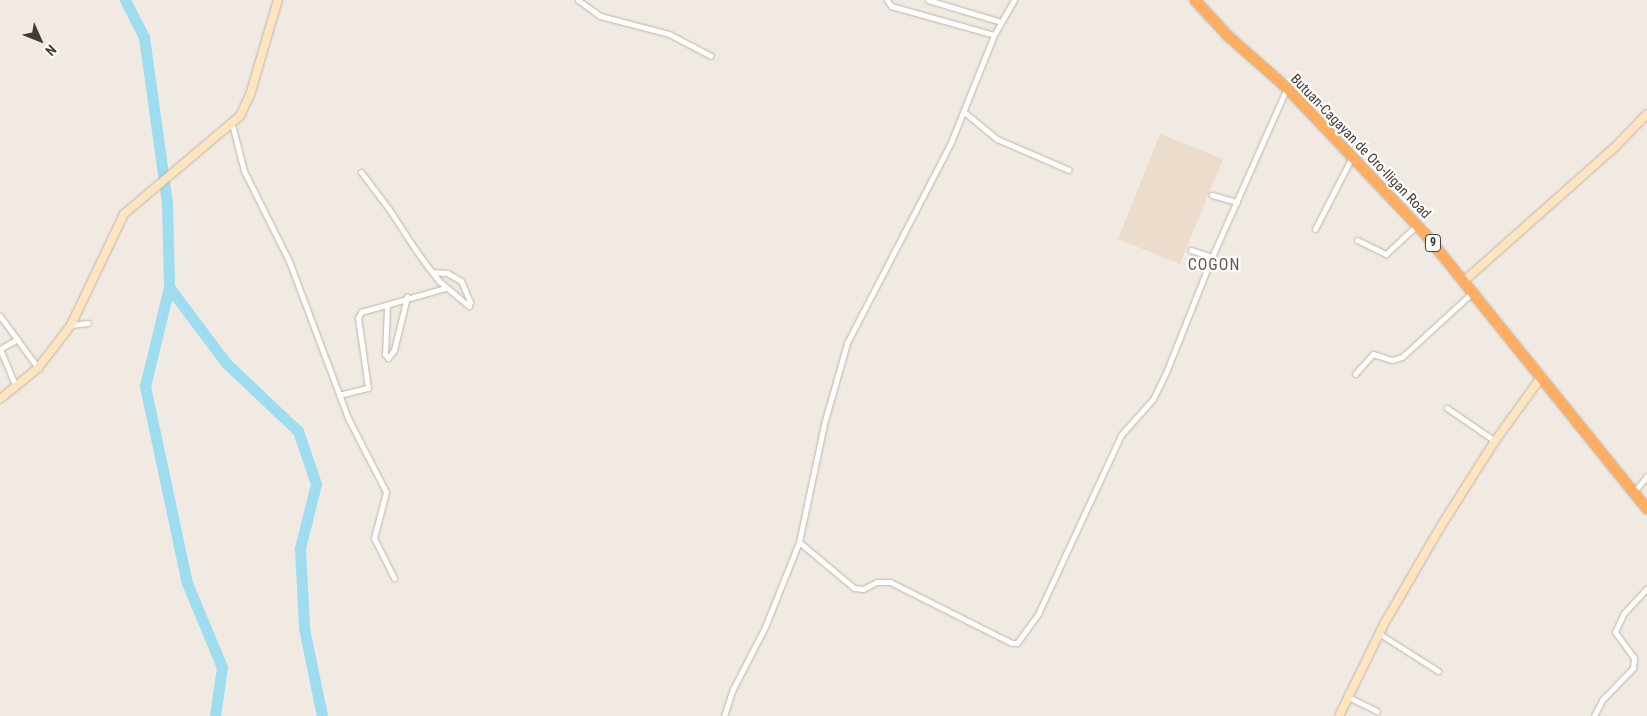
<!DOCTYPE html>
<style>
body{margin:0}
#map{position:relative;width:1647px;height:716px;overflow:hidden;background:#f1eae2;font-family:"Roboto Condensed",sans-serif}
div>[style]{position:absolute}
.education>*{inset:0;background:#ebdccc}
.river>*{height:11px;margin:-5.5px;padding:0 5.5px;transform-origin:5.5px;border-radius:5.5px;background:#9dddef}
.roads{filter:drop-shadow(0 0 1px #bfb3a8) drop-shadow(0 0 1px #bfb3a8)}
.street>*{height:5px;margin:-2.5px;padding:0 2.5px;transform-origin:2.5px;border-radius:2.5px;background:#fff}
.secondary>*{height:8px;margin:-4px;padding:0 4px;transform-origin:4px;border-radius:4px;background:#fee4bf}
.highway>*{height:10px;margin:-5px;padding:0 5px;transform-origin:5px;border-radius:5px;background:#fead61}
span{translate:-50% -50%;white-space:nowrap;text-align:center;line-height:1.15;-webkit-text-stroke:4.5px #fff;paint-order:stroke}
.shield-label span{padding:1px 4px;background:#fff;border:1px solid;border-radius:4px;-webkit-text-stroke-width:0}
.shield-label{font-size:12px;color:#433a33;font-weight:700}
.street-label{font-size:14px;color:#433a33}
.quarter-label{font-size:16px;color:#65554a;letter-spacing:1px}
.north{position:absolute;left:15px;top:15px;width:50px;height:50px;-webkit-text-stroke:4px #fff;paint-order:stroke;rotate:134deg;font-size:14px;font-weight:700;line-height:20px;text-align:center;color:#433a33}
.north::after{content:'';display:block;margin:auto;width:18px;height:22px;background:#433a33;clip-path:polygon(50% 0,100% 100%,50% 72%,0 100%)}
</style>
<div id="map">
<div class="education">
<i style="clip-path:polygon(1160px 134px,1223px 159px,1180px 264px,1118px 239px)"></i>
</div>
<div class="river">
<i style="left:125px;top:0;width:42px;rotate:62.8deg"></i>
<i style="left:144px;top:37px;width:168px;rotate:82.1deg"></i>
<i style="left:167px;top:203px;width:84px;rotate:88.6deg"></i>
<i style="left:169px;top:287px;width:102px;rotate:103.6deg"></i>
<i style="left:145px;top:386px;width:201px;rotate:78deg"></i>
<i style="left:187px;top:583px;width:91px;rotate:67.4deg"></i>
<i style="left:222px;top:667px;width:49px;rotate:98.1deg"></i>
<i style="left:169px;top:287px;width:95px;rotate:53.1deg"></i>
<i style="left:226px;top:363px;width:99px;rotate:43.4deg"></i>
<i style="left:298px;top:431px;width:56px;rotate:71.2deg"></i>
<i style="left:316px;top:484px;width:66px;rotate:104deg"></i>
<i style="left:300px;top:548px;width:80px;rotate:87.1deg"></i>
<i style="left:304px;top:628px;width:90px;rotate:78.4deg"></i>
</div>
<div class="roads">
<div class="street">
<i style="left:578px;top:0;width:27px;rotate:36deg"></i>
<i style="left:600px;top:16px;width:71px;rotate:14.6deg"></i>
<i style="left:669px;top:34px;width:47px;rotate:27.6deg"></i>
<i style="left:887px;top:0;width:7px;rotate:56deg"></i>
<i style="left:891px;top:6px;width:107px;rotate:15.7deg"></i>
<i style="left:928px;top:0;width:76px;rotate:16.8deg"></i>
<i style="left:964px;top:112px;width:43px;rotate:39.3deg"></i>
<i style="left:997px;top:139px;width:78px;rotate:23.3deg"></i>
<i style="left:232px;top:124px;width:49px;rotate:75.7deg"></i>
<i style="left:244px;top:171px;width:101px;rotate:63.4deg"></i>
<i style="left:289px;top:261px;width:168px;rotate:69.4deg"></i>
<i style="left:348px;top:418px;width:83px;rotate:62.8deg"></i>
<i style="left:386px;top:492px;width:48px;rotate:104.6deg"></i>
<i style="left:374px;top:538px;width:45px;rotate:63.4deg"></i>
<i style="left:361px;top:172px;width:46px;rotate:52.9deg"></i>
<i style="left:389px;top:209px;width:48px;rotate:57deg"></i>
<i style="left:415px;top:249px;width:17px;rotate:54deg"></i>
<i style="left:425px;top:263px;width:23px;rotate:52deg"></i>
<i style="left:439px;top:281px;width:39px;rotate:40deg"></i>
<i style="left:469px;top:306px;width:4px;rotate:-76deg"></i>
<i style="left:470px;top:302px;width:23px;rotate:-113deg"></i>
<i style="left:461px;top:281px;width:16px;rotate:-150deg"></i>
<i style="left:447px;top:273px;width:15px;rotate:-176deg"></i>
<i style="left:1212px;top:195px;width:26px;rotate:16deg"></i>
<i style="left:1315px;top:229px;width:81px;rotate:-62.8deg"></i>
<i style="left:1357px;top:240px;width:32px;rotate:26deg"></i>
<i style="left:1386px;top:254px;width:42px;rotate:-43.1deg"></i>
<i style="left:1191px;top:250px;width:22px;rotate:18deg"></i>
<i style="left:387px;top:307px;width:47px;rotate:92.4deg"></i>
<i style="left:385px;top:354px;width:5px;rotate:53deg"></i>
<i style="left:388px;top:358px;width:10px;rotate:-53deg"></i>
<i style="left:394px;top:350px;width:55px;rotate:-76.2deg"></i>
<i style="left:0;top:316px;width:64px;rotate:53.8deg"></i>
<i style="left:71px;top:325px;width:17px;rotate:-7deg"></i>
<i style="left:0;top:349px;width:41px;rotate:67.2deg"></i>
<i style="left:0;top:349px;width:20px;rotate:-30deg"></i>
<i style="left:1355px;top:374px;width:27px;rotate:-48deg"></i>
<i style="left:1373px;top:354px;width:20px;rotate:18deg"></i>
<i style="left:1392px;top:360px;width:10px;rotate:-17deg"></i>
<i style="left:1402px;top:357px;width:96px;rotate:-42.5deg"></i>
<i style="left:339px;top:395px;width:30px;rotate:-14deg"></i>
<i style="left:368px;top:388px;width:71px;rotate:-98.1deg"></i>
<i style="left:358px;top:318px;width:7px;rotate:-63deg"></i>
<i style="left:361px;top:312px;width:87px;rotate:-15.9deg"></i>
<i style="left:1447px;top:408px;width:58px;rotate:34.5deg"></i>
<i style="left:1634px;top:492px;width:21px;rotate:-51deg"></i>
<i style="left:799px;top:542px;width:72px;rotate:39.9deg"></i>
<i style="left:854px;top:588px;width:9px;rotate:6deg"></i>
<i style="left:863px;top:589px;width:16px;rotate:-27deg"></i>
<i style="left:877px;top:582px;width:13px"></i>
<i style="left:890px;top:582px;width:136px;rotate:26.6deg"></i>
<i style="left:1012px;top:643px;width:5px"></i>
<i style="left:1017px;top:643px;width:36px;rotate:-54deg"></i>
<i style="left:1038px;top:614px;width:197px;rotate:-65.1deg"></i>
<i style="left:1121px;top:435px;width:48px;rotate:-48.4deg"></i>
<i style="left:1153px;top:399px;width:32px;rotate:-64deg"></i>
<i style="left:1167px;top:370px;width:122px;rotate:-68.3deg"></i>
<i style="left:1212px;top:257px;width:185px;rotate:-66.1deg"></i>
<i style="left:1380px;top:634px;width:69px;rotate:32.5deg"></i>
<i style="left:1348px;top:697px;width:32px;rotate:26deg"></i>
<i style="left:724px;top:716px;width:28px;rotate:-72deg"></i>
<i style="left:733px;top:689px;width:70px;rotate:-62.7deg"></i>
<i style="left:765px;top:627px;width:92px;rotate:-68.2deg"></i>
<i style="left:799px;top:542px;width:121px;rotate:-78deg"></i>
<i style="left:824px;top:424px;width:84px;rotate:-74.1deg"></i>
<i style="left:847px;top:343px;width:226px;rotate:-62.6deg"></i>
<i style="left:951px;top:142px;width:115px;rotate:-68.1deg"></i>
<i style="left:994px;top:35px;width:40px;rotate:-60.3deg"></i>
<i style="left:1594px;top:716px;width:18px;rotate:-63deg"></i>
<i style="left:1602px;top:700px;width:45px;rotate:-45.9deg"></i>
<i style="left:1633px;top:668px;width:10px;rotate:-84deg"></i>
<i style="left:1634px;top:658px;width:32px;rotate:-126deg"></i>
<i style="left:1615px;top:632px;width:21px;rotate:-65deg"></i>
<i style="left:1624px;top:613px;width:34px;rotate:-47deg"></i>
</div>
<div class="secondary">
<i style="left:1464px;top:281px;width:200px;rotate:-41.6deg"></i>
<i style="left:1614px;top:148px;width:47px;rotate:-45.9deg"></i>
<i style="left:0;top:399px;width:49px;rotate:-39.2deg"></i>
<i style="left:38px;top:368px;width:54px;rotate:-52.5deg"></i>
<i style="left:71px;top:325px;width:123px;rotate:-64.5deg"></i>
<i style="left:124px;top:214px;width:152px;rotate:-40.2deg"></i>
<i style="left:240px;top:116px;width:23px;rotate:-65deg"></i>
<i style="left:250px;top:95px;width:99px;rotate:-73.6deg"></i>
<i style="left:1339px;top:716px;width:102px;rotate:-63.9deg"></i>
<i style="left:1384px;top:624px;width:113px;rotate:-59.8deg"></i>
<i style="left:1441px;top:526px;width:101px;rotate:-57.6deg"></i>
<i style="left:1495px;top:441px;width:80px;rotate:-54.1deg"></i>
</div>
<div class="highway">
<i style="left:1195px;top:0;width:49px;rotate:47.5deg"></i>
<i style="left:1228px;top:36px;width:79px;rotate:41.4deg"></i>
<i style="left:1287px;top:88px;width:202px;rotate:46.6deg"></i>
<i style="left:1426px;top:235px;width:352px;rotate:51.1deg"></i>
</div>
</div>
<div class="shield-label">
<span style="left:1433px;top:243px">9</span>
</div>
<div class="street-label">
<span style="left:1361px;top:146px;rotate:46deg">Butuan-Cagayan de Oro-Iligan Road</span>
</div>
<div class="quarter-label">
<span style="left:1214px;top:265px">COGON</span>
</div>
<div class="north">N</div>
</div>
